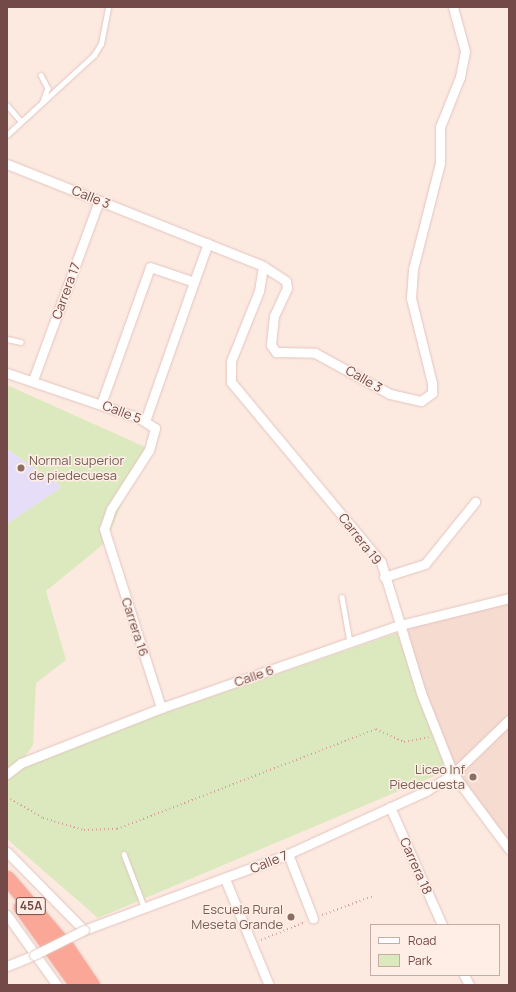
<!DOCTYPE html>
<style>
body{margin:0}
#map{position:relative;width:516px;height:992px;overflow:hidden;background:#fce9e0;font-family:Manrope,sans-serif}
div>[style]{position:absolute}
.residential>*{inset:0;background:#f6dbd1}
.education>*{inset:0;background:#e6ddf8}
.green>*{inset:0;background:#dce9bf}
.path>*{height:1.5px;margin-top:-0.75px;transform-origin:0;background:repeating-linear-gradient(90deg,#d6a19b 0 1px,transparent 0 4px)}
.roads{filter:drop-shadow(0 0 1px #e2c5bf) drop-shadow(0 0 1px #e2c5bf)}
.service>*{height:4.5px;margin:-2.25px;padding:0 2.25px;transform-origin:2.25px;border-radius:2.25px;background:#fff}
.minor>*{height:9px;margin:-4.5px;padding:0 4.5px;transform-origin:4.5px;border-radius:4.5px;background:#fff}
.trunk>*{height:15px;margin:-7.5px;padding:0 7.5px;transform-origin:7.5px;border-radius:7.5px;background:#faa798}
.bridges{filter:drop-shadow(0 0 1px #e2c5bf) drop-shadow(0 0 1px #e2c5bf)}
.minor-bridge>*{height:9px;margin:-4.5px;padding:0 4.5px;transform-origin:4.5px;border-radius:4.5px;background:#fff}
.dots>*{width:11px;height:11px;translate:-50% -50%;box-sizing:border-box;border:2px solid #ffeee6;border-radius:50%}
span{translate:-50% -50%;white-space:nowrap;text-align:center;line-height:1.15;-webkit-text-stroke:3px #ffeee6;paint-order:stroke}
.shield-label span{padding:1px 3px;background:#ffeee6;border:1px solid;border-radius:3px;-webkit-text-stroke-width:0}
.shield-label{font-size:12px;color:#734a47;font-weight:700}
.street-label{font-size:13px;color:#734a47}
.education-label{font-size:13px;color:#785e54}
.left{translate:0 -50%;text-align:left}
.right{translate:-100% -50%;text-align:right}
.frame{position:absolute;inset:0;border:8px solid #734a47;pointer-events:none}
.legend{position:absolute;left:370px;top:924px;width:130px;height:52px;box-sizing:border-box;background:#ffeee6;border:1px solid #c7aca6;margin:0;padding:5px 7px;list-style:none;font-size:12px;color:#734a47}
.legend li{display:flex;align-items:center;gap:8px;height:20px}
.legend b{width:20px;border:1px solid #c7aca6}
</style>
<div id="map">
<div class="residential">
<i style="clip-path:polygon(509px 598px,509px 849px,453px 774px,400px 625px)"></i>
</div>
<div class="education">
<i style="clip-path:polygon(7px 449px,62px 487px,7px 524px)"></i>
</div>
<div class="green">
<i style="clip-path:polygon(7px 385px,145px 447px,106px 542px,46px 591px,66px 660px,36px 683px,33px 745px,21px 762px,397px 633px,446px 771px,98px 918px,7px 839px,7px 524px,62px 487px,7px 449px)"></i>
</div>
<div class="path">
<i style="left:7px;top:797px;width:42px;rotate:30.3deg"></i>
<i style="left:43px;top:818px;width:43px;rotate:16.3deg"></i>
<i style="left:84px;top:830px;width:33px;rotate:-2deg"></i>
<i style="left:117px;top:829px;width:278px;rotate:-21.1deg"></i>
<i style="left:376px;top:729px;width:31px;rotate:25deg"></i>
<i style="left:404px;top:742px;width:25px;rotate:-11deg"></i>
<i style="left:322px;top:915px;width:54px;rotate:-20.4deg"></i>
<i style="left:261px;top:940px;width:48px;rotate:-22.2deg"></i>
</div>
<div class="roads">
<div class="service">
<i style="left:41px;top:75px;width:15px;rotate:62deg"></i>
<i style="left:48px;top:88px;width:15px;rotate:110deg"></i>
<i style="left:7px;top:105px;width:21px;rotate:49deg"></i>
<i style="left:7px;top:135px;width:118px;rotate:-42.6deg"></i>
<i style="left:94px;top:55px;width:13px;rotate:-58deg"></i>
<i style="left:101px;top:44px;width:38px;rotate:-79deg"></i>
<i style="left:7px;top:339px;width:14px;rotate:12deg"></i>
<i style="left:342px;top:597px;width:46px;rotate:79.9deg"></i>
<i style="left:124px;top:854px;width:59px;rotate:69.1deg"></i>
</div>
<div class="minor">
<i style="left:7px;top:164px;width:276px;rotate:21.7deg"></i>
<i style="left:263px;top:266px;width:27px;rotate:33deg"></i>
<i style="left:286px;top:281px;width:7px;rotate:82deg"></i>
<i style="left:287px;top:288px;width:31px;rotate:115deg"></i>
<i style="left:274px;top:316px;width:29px;rotate:96deg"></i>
<i style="left:271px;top:345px;width:9px;rotate:54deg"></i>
<i style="left:276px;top:352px;width:39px;rotate:1deg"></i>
<i style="left:315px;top:353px;width:85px;rotate:28.7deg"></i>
<i style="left:390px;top:394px;width:32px;rotate:13deg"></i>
<i style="left:421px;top:401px;width:14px;rotate:-36deg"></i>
<i style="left:432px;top:393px;width:10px;rotate:-90deg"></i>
<i style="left:432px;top:383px;width:88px;rotate:-103.9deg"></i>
<i style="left:411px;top:298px;width:29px;rotate:-86deg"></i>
<i style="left:413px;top:269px;width:109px;rotate:-75.7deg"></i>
<i style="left:440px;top:163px;width:36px;rotate:-90deg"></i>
<i style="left:440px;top:127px;width:54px;rotate:-68.2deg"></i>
<i style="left:460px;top:77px;width:26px;rotate:-79deg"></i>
<i style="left:465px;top:51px;width:46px;rotate:-105.3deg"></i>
<i style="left:263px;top:266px;width:25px;rotate:99deg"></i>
<i style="left:259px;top:291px;width:75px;rotate:111.8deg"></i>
<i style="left:231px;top:361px;width:21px;rotate:90deg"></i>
<i style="left:231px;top:382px;width:234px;rotate:50.2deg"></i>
<i style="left:381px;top:562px;width:137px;rotate:73deg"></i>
<i style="left:421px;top:693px;width:87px;rotate:68.4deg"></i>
<i style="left:453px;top:774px;width:94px;rotate:53.3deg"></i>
<i style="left:194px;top:282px;width:41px;rotate:-70.3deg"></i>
<i style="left:7px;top:373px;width:139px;rotate:18.8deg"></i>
<i style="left:139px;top:418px;width:19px;rotate:32deg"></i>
<i style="left:155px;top:428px;width:23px;rotate:105deg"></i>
<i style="left:149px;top:450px;width:70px;rotate:122.8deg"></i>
<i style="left:111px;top:509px;width:21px;rotate:109deg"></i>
<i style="left:104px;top:529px;width:188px;rotate:72.3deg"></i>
<i style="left:33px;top:380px;width:191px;rotate:-69.8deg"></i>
<i style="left:101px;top:404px;width:145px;rotate:-70.3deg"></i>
<i style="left:150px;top:267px;width:46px;rotate:18.8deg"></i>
<i style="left:194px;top:282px;width:147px;rotate:109.4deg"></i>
<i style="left:384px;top:577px;width:43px;rotate:-17.6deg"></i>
<i style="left:425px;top:564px;width:80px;rotate:-51.1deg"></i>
<i style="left:7px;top:774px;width:18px;rotate:-38deg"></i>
<i style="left:21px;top:763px;width:150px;rotate:-21.4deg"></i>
<i style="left:161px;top:708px;width:253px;rotate:-19.2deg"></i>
<i style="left:400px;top:625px;width:112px;rotate:-13.9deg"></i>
<i style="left:390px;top:807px;width:129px;rotate:66.2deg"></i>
<i style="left:7px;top:852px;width:110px;rotate:45.4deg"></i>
<i style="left:84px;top:930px;width:218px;rotate:-20.4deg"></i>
<i style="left:288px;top:854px;width:152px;rotate:-24.5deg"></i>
<i style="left:426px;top:791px;width:32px;rotate:-32deg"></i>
<i style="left:453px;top:774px;width:78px;rotate:-44deg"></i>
<i style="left:288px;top:854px;width:69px;rotate:68.7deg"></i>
<i style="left:225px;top:879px;width:115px;rotate:67.5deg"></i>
<i style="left:7px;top:915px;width:86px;rotate:54.5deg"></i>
<i style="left:7px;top:966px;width:29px;rotate:-22deg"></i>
<i style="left:464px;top:975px;width:11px;rotate:63deg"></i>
</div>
<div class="trunk">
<i style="left:7px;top:878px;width:92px;rotate:49.4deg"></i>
<i style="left:67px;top:948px;width:45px;rotate:56deg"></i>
<i style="left:21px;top:907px;width:96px;rotate:54.3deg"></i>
</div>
</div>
<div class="bridges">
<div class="minor-bridge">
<i style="left:34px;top:955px;width:56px;rotate:-26.6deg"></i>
</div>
</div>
<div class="dots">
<i style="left:21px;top:468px;background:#8d6e63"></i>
<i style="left:473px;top:777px;background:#8d6e63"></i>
<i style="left:291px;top:917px;background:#8d6e63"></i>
</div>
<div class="shield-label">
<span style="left:31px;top:906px">45A</span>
</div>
<div class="street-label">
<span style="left:91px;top:197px;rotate:22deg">Calle 3</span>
<span style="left:66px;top:291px;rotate:-70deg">Carrera 17</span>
<span style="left:364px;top:379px;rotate:30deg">Calle 3</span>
<span style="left:122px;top:412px;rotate:21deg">Calle 5</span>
<span style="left:360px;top:539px;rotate:52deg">Carrera 19</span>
<span style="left:135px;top:627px;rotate:72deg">Carrera 16</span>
<span style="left:254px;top:676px;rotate:-19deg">Calle 6</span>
<span style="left:269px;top:862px;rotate:-22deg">Calle 7</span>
<span style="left:416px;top:866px;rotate:66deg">Carrera 18</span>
</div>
<div class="education-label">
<span class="left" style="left:29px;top:468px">Normal superior<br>de piedecuesa</span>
<span class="right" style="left:465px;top:777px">Liceo Inf<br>Piedecuesta</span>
<span class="right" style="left:283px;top:917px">Escuela Rural<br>Meseta Grande</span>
</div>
<div class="frame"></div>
<ul class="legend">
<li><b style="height:5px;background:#fff"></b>Road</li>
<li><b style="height:11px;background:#dce9bf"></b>Park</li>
</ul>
</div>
